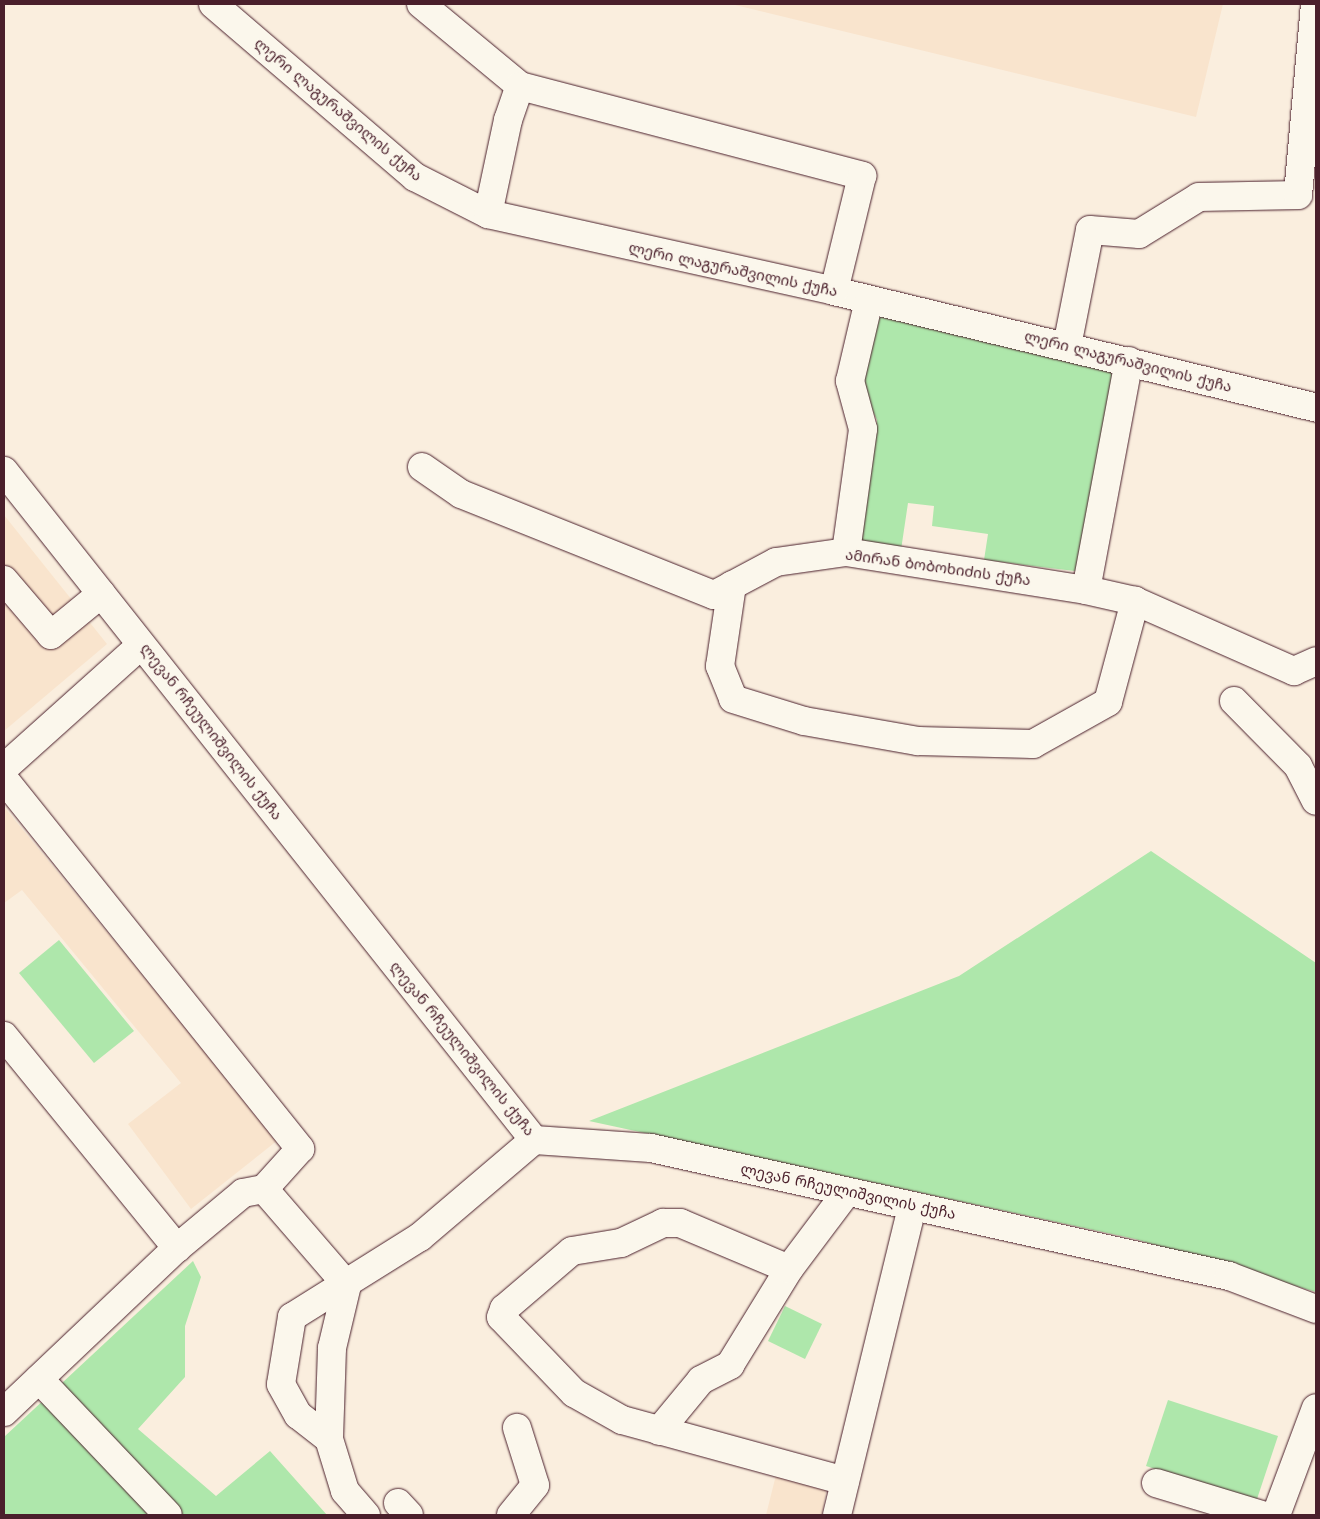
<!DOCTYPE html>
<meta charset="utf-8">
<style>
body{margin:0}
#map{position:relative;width:1320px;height:1519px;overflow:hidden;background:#faeede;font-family:"Comic Neue","Noto Sans Georgian",sans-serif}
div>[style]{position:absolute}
.built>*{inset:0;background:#f9e4cd}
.green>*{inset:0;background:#aee7ab}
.roads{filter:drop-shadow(0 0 1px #4a1f2b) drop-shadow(0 0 1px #4a1f2b)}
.minor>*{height:28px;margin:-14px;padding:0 14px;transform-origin:14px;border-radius:14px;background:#fbf7ec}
span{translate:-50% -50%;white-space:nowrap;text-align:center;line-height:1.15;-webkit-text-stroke:4px #fbf7ec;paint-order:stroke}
.street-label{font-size:15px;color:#4a1f2b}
.frame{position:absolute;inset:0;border:5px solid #4a1f2b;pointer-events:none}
</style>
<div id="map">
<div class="built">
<i style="clip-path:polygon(731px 4px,1223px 4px,1196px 117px)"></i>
<i style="clip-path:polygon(4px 515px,107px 644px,4px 731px)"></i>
<i style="clip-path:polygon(4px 807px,278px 1140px,191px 1209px,128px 1124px,181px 1083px,22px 890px,4px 903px)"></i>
<i style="clip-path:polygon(777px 1471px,827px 1485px,822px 1515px,766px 1515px)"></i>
</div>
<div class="green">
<i style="clip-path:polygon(878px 316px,1119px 374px,1083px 572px,984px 560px,988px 534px,932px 526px,934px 506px,908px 503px,901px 550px,858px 542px,877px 420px,860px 386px)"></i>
<i style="clip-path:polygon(1151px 851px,1316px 963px,1316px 1292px,1135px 1239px,589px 1121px,959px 976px)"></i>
<i style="clip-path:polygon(59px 940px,134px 1031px,94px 1063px,19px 973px)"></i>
<i style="clip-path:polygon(193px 1261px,201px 1277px,185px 1326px,185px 1377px,138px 1429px,216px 1496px,270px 1451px,327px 1515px,4px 1515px,4px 1437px)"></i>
<i style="clip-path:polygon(785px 1306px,822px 1324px,805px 1359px,768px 1341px)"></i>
<i style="clip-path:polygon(1168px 1400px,1278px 1436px,1256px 1502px,1146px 1466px)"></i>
</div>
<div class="roads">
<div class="minor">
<i style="left:213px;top:4px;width:266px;rotate:40.6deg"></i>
<i style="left:415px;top:177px;width:82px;rotate:26.9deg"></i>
<i style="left:488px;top:214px;width:354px;rotate:12.5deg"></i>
<i style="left:834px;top:291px;width:496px;rotate:13.6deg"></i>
<i style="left:421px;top:4px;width:129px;rotate:39.6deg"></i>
<i style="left:520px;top:86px;width:354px;rotate:14.7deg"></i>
<i style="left:862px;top:176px;width:118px;rotate:103.7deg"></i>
<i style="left:488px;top:214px;width:96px;rotate:-78deg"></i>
<i style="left:508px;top:120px;width:36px;rotate:-71deg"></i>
<i style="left:1067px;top:346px;width:118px;rotate:-78.8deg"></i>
<i style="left:1090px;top:230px;width:49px;rotate:4.7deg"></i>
<i style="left:1139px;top:234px;width:70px;rotate:-31.7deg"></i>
<i style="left:1199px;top:197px;width:99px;rotate:-1.2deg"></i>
<i style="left:1298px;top:195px;width:192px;rotate:-84.9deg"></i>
<i style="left:422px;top:467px;width:47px;rotate:34.7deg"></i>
<i style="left:461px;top:494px;width:272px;rotate:21.8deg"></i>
<i style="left:714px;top:595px;width:70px;rotate:-28deg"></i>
<i style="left:776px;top:562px;width:71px;rotate:-8.1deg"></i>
<i style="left:846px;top:552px;width:243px;rotate:9deg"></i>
<i style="left:1086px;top:590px;width:50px;rotate:12.7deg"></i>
<i style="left:1135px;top:601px;width:174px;rotate:23.8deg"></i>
<i style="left:1294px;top:671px;width:24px;rotate:-24deg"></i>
<i style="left:4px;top:471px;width:853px;rotate:51.61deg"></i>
<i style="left:534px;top:1140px;width:117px;rotate:3.9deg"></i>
<i style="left:651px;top:1148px;width:592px;rotate:12.49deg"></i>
<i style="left:1229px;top:1276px;width:93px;rotate:20.8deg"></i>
<i style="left:846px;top:552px;width:124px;rotate:-82.1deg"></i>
<i style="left:863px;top:429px;width:50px;rotate:-105.2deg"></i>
<i style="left:850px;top:381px;width:83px;rotate:-76.8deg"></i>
<i style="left:4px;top:580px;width:72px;rotate:49.5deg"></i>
<i style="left:51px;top:635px;width:65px;rotate:-39.4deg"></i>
<i style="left:732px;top:585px;width:82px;rotate:98.4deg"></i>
<i style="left:720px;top:666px;width:35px;rotate:68deg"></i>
<i style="left:733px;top:699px;width:74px;rotate:17.2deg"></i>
<i style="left:804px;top:721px;width:116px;rotate:10deg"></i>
<i style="left:918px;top:741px;width:115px;rotate:1.5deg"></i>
<i style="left:1033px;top:744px;width:86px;rotate:-29.2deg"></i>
<i style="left:1108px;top:702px;width:105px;rotate:-75deg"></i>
<i style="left:1086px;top:590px;width:233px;rotate:-79.4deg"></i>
<i style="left:1234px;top:701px;width:91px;rotate:45.4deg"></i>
<i style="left:1298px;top:766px;width:39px;rotate:63deg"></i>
<i style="left:4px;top:768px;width:184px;rotate:-41.9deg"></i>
<i style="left:4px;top:779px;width:474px;rotate:51.3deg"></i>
<i style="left:300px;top:1149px;width:54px;rotate:132deg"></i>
<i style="left:4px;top:1036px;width:274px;rotate:50.8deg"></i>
<i style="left:177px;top:1248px;width:86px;rotate:-39.8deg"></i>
<i style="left:243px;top:1193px;width:21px;rotate:-11deg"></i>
<i style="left:264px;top:1189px;width:127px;rotate:49.2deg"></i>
<i style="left:347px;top:1285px;width:65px;rotate:103.4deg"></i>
<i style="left:332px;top:1348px;width:91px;rotate:91.9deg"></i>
<i style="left:329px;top:1439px;width:54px;rotate:72.9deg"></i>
<i style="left:345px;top:1491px;width:32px;rotate:49deg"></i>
<i style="left:39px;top:1379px;width:187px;rotate:46.5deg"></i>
<i style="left:4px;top:1412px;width:238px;rotate:-43.5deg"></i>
<i style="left:659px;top:1431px;width:66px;rotate:-50.5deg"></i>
<i style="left:701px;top:1380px;width:33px;rotate:-27deg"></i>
<i style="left:730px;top:1365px;width:113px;rotate:-58.4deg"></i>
<i style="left:329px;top:1439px;width:39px;rotate:-142deg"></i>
<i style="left:298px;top:1415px;width:35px;rotate:-119deg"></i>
<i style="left:281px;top:1384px;width:68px;rotate:-80.7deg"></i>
<i style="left:292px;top:1317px;width:151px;rotate:-32deg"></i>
<i style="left:420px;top:1237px;width:150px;rotate:-40.4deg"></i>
<i style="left:845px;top:1481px;width:231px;rotate:-164.7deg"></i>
<i style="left:622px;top:1420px;width:55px;rotate:-150.6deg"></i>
<i style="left:574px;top:1393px;width:105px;rotate:-133.8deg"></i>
<i style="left:501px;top:1317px;width:9px;rotate:-69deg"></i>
<i style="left:504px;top:1309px;width:89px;rotate:-40.5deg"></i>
<i style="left:572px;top:1251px;width:50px;rotate:-9.3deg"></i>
<i style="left:621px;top:1243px;width:47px;rotate:-25.5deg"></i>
<i style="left:663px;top:1223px;width:17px"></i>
<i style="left:680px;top:1223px;width:118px;rotate:22.9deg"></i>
<i style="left:789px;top:1269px;width:95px;rotate:-53.1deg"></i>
<i style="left:1156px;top:1483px;width:111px;rotate:16.8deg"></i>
<i style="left:398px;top:1503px;width:16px;rotate:47deg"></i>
<i style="left:511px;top:1515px;width:38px;rotate:-51deg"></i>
<i style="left:535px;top:1485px;width:60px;rotate:-107.5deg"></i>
<i style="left:837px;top:1515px;width:317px;rotate:-76.3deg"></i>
<i style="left:1276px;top:1515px;width:114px;rotate:-69.5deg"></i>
</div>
</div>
<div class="street-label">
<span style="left:338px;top:110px;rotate:40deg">ლერი ლაგურაშვილის ქუჩა</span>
<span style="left:733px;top:270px;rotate:12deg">ლერი ლაგურაშვილის ქუჩა</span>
<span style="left:1128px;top:362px;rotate:14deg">ლერი ლაგურაშვილის ქუჩა</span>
<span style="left:938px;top:568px;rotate:8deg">ამირან ბობოხიძის ქუჩა</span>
<span style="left:211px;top:732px;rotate:52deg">ლევან რჩეულიშვილის ქუჩა</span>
<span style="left:462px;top:1049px;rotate:51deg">ლევან რჩეულიშვილის ქუჩა</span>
<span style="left:848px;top:1192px;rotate:12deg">ლევან რჩეულიშვილის ქუჩა</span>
</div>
<div class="frame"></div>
</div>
